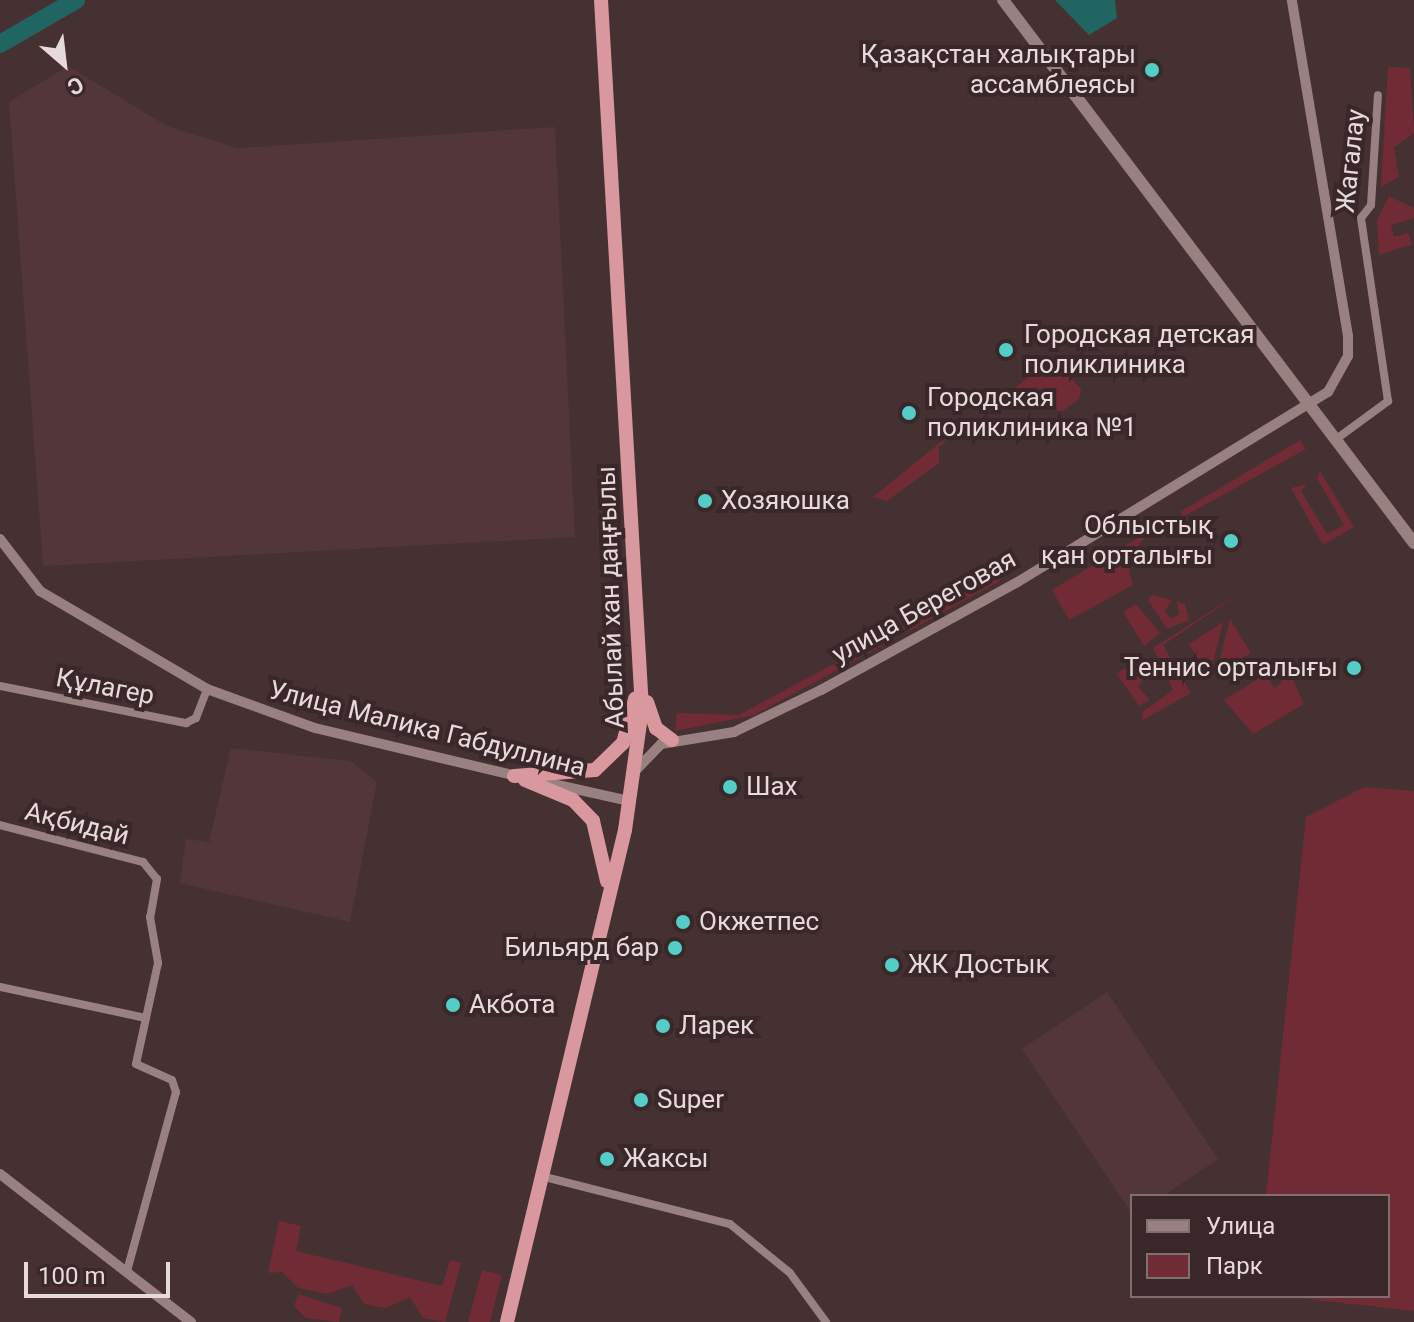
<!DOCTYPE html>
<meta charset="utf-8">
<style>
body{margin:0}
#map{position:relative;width:1414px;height:1322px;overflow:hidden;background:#453132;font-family:Roboto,sans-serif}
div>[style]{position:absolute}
.built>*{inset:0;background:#523639}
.green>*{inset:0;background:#712b35}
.water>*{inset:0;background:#206561}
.river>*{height:18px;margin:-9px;padding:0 9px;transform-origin:9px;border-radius:9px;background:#206561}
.minor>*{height:8px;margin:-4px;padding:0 4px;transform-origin:4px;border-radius:4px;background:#998182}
.tertiary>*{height:10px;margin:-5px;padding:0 5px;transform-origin:5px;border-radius:5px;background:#998182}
.secondary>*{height:12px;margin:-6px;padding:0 6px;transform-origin:6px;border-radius:6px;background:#998182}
.trunk>*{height:14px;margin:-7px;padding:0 7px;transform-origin:7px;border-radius:7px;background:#d9989d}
.dots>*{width:22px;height:22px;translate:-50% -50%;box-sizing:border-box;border:4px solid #3a2729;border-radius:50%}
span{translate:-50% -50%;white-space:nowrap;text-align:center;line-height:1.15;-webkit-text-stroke:8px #3a2729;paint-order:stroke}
.poi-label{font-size:26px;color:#e7dadb}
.right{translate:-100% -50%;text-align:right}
.left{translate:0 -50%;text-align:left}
.street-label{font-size:26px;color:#e7dadb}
.legend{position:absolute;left:1130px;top:1194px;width:260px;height:104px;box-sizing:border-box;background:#3a2729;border:2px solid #7f6f70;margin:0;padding:10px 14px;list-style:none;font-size:24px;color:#e7dadb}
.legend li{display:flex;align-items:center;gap:16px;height:40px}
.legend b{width:40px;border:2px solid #7f6f70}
.north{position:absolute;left:24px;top:24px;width:80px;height:80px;-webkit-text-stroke:6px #3a2729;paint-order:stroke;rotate:152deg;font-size:22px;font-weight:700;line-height:32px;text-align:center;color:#e7dadb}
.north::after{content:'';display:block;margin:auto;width:28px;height:36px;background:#e7dadb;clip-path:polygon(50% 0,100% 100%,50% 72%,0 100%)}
.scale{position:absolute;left:24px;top:1262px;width:146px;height:36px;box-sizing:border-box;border:4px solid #e7dadb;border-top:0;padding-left:10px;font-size:24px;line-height:28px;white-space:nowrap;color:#e7dadb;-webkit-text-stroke:6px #3a2729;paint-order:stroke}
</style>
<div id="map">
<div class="built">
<i style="clip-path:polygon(68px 66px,167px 126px,237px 148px,555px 127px,575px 537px,43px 566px,9px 102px)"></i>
<i style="clip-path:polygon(231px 748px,351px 761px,377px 782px,350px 922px,180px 883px,186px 839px,209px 842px)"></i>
<i style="clip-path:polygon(1107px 992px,1218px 1159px,1163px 1196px,1132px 1196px,1132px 1214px,1022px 1049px)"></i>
</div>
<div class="green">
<i style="clip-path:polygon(1388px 67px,1410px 68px,1414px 133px,1394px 147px,1399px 177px,1381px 187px)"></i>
<i style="clip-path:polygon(1389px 196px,1414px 208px,1414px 218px,1391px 225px,1394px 237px,1408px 233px,1412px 244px,1379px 255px,1377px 220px)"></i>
<i style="clip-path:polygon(1053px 357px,1081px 389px,1079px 399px,1063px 411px,997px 404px,968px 426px)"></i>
<i style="clip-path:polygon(963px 424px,939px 447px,939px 463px,887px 501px,873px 497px)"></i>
<i style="clip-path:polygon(1300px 440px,1306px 449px,1183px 517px,1180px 512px)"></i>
<i style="clip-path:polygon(1320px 471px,1354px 527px,1323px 545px,1291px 488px,1307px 484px,1301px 491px,1327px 534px,1344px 525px,1317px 478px)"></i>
<i style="clip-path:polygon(1166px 521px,1141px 541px,1129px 572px,1133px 585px,1069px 620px,1052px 590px)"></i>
<i style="clip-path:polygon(1002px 572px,1000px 581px,911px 630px,900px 628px)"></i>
<i style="clip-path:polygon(1252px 585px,1163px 645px,1191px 693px,1143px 720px,1142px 712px,1173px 690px,1153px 648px)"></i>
<i style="clip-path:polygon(1152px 595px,1172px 600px,1165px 611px,1171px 619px,1180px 614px,1176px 601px,1185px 604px,1189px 620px,1167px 629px,1148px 600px)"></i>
<i style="clip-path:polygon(1136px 604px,1160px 633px,1144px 646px,1123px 612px)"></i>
<i style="clip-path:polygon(1230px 619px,1251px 653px,1216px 675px)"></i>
<i style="clip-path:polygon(1223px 622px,1209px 678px,1189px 644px)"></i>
<i style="clip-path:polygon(889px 634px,887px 643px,754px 715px,675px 731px,677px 713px,739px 715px)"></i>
<i style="clip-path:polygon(1139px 657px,1151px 667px,1138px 687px,1150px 700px,1139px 706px,1117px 674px)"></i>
<i style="clip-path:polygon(1285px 663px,1304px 704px,1253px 734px,1224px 700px,1266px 674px,1274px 688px,1282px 683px,1275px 669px)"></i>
<i style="clip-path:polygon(1364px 787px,1414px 791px,1414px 1311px,1281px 1296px,1388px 1296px,1388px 1196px,1266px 1196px,1306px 817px)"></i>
<i style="clip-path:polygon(279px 1221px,301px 1226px,296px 1251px,442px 1286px,450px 1260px,461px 1263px,445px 1322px,423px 1318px,410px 1297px,386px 1308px,364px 1304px,352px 1285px,328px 1294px,298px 1288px,282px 1272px,268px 1273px)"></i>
<i style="clip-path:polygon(482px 1270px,502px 1275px,490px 1322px,468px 1322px)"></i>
<i style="clip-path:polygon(298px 1294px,342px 1308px,339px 1322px,306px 1318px,294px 1306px)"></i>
</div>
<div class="water">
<i style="clip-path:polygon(1055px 0,1115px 0,1117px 18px,1089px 35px)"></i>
</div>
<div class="river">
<i style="left:0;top:44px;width:88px;rotate:-30.1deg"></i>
</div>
<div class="minor">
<i style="left:1335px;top:440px;width:66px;rotate:-36.3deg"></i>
<i style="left:1388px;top:401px;width:185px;rotate:-98.4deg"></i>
<i style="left:1361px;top:218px;width:16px;rotate:-52deg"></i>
<i style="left:1371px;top:205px;width:110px;rotate:-86.4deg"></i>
<i style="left:0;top:686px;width:190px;rotate:11.3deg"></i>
<i style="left:186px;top:723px;width:11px;rotate:-27deg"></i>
<i style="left:196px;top:718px;width:31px;rotate:-69deg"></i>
<i style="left:0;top:825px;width:148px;rotate:14.5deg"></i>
<i style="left:143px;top:862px;width:22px;rotate:51deg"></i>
<i style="left:157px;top:879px;width:39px;rotate:100deg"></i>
<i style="left:150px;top:917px;width:47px;rotate:80.1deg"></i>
<i style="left:158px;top:963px;width:103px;rotate:102.3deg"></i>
<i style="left:136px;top:1064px;width:39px;rotate:24deg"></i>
<i style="left:172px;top:1080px;width:13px;rotate:72deg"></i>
<i style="left:176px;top:1092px;width:186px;rotate:105.3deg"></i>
<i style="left:0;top:987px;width:149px;rotate:12deg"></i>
<i style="left:541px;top:1176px;width:195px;rotate:14.3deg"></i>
<i style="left:730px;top:1224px;width:77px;rotate:39.2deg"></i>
<i style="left:790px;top:1273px;width:61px;rotate:53.7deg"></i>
</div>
<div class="tertiary">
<i style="left:0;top:539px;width:66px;rotate:52.4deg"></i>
<i style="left:40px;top:591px;width:194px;rotate:30.4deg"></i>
<i style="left:207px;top:689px;width:115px;rotate:19.9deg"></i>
<i style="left:315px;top:728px;width:211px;rotate:13.4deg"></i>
<i style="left:637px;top:769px;width:35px;rotate:-46deg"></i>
<i style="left:661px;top:744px;width:74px;rotate:-9.3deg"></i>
<i style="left:734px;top:732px;width:97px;rotate:-25.8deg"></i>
<i style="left:821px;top:690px;width:222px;rotate:-28.8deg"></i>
<i style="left:1016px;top:583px;width:366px;rotate:-31.5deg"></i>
<i style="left:1328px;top:392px;width:41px;rotate:-60.9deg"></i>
<i style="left:1348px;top:356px;width:20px;rotate:-90deg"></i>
<i style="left:1348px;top:336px;width:341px;rotate:-99.5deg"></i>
<i style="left:544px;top:782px;width:88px;rotate:12.5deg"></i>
<i style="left:0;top:1174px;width:242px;rotate:37.8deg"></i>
</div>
<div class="secondary">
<i style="left:1003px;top:0;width:681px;rotate:52.88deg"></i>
</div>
<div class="trunk">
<i style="left:647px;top:702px;width:28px;rotate:71deg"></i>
<i style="left:656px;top:728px;width:20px;rotate:37deg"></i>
<i style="left:514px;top:776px;width:81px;rotate:-4.2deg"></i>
<i style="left:595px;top:770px;width:39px;rotate:-44deg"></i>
<i style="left:623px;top:743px;width:46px;rotate:-74.7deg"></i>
<i style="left:525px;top:780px;width:52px;rotate:22.6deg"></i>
<i style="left:573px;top:800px;width:29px;rotate:46deg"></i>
<i style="left:593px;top:821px;width:62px;rotate:76.9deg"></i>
<i style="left:507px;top:1322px;width:506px;rotate:-76.51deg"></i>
<i style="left:625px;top:830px;width:122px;rotate:-82deg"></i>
<i style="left:642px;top:709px;width:710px;rotate:-93.31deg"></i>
</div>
<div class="dots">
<i style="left:1152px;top:70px;background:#54cdc7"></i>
<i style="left:1006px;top:350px;background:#54cdc7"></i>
<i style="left:909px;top:413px;background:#54cdc7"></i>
<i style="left:705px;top:501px;background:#54cdc7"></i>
<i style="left:1231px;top:541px;background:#54cdc7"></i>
<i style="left:1354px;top:668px;background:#54cdc7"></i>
<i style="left:730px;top:787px;background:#54cdc7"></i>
<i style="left:683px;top:922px;background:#54cdc7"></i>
<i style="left:675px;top:948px;background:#54cdc7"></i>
<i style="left:892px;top:965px;background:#54cdc7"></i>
<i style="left:453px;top:1005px;background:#54cdc7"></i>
<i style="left:663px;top:1026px;background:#54cdc7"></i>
<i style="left:641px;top:1100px;background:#54cdc7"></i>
<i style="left:607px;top:1159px;background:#54cdc7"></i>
</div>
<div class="poi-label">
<span class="right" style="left:1136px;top:70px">Қазақстан халықтары<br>ассамблеясы</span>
<span class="left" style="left:1024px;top:350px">Городская детская<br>поликлиника</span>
<span class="left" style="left:927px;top:413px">Городская<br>поликлиника №1</span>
<span class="left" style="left:721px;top:501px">Хозяюшка</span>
<span class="right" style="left:1213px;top:541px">Облыстық<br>қан орталығы</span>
<span class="right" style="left:1338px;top:668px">Теннис орталығы</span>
<span class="left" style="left:746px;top:787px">Шах</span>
<span class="left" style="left:699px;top:922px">Окжетпес</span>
<span class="right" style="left:659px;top:948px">Бильярд бар</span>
<span class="left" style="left:908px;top:965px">ЖК Достык</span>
<span class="left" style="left:469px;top:1005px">Акбота</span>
<span class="left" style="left:679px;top:1026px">Ларек</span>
<span class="left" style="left:657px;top:1100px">Super</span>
<span class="left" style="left:623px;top:1159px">Жаксы</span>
</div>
<div class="street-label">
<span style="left:1351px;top:161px;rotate:-84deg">Жагалау</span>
<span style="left:611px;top:597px;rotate:-92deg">Абылай хан даңғылы</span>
<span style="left:924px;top:607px;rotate:-29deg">улица Береговая</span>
<span style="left:105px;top:687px;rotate:11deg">Құлагер</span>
<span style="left:427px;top:729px;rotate:14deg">Улица Малика Габдуллина</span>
<span style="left:77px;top:824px;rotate:14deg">Ақбидай</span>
</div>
<ul class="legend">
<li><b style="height:10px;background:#998182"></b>Улица</li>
<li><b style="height:22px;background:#712b35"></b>Парк</li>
</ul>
<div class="north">С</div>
<div class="scale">100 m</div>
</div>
